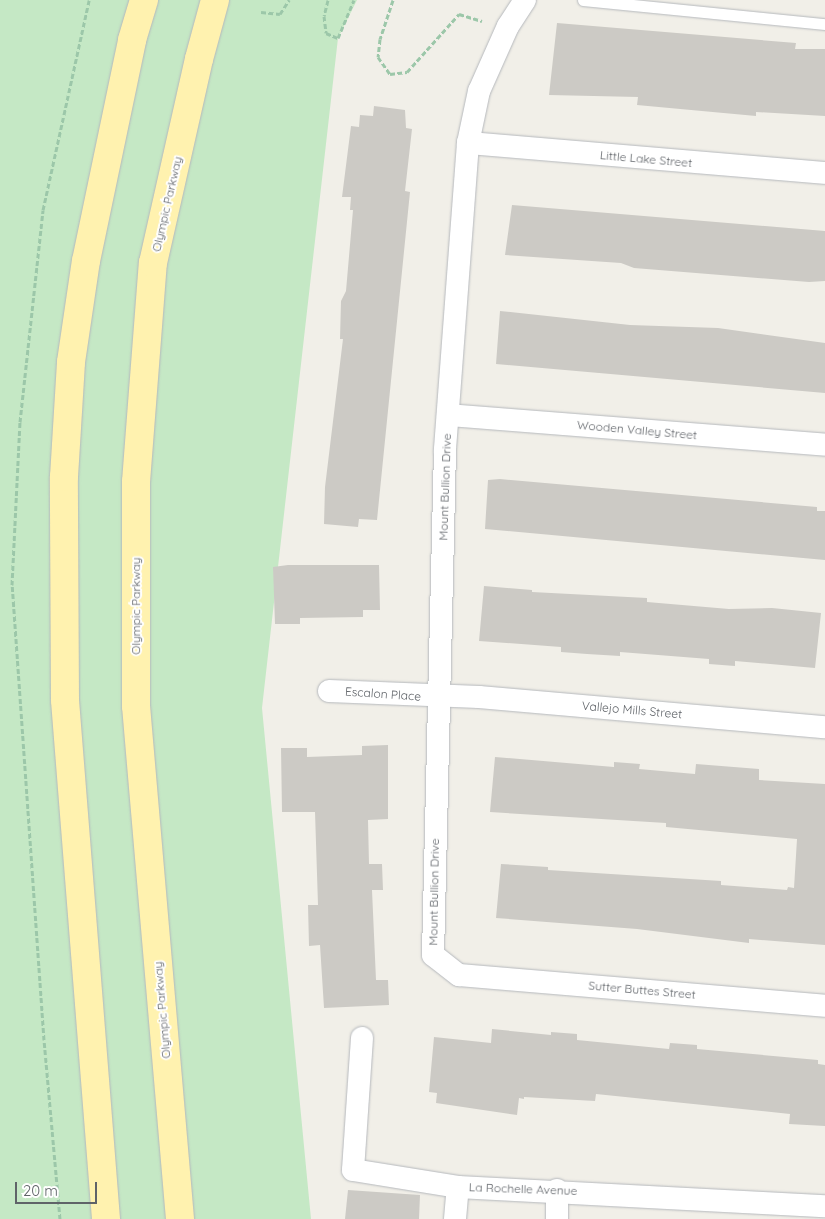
<!DOCTYPE html>
<style>
body{margin:0}
#map{position:relative;width:825px;height:1219px;overflow:hidden;background:#f1efe8;font-family:Quicksand,sans-serif}
div>[style]{position:absolute}
.green>*{inset:0;background:#c5e8c5}
.building>*{inset:0;background:#cccac5}
.path>*{height:3px;margin-top:-1.5px;transform-origin:0;background:repeating-linear-gradient(90deg,#9cc7a9 0 5px,transparent 0 7.5px)}
.roads{filter:drop-shadow(0 0 1px #b5b8bc) drop-shadow(0 0 1px #b5b8bc)}
.service>*{height:11px;margin:-5.5px;padding:0 5.5px;transform-origin:5.5px;border-radius:5.5px;background:#fff}
.minor>*{height:22px;margin:-11px;padding:0 11px;transform-origin:11px;border-radius:11px;background:#fff}
.primary>*{height:28px;margin:-14px;padding:0 14px;transform-origin:14px;border-radius:14px;background:#fff2af}
span{translate:-50% -50%;white-space:nowrap;text-align:center;line-height:1.15;-webkit-text-stroke:4px #fff;paint-order:stroke}
.street-label{font-size:12px;color:#5f6368}
.scale{position:absolute;left:15px;top:1182px;width:82px;height:22px;box-sizing:border-box;border:2px solid #5f6368;border-top:0;padding-left:6px;font-size:15px;line-height:18px;white-space:nowrap;color:#5f6368;-webkit-text-stroke:4px #fff;paint-order:stroke}
</style>
<div id="map">
<div class="green">
<i style="clip-path:polygon(0 0,357px 0,338px 38px,262px 708px,311px 1219px,0 1219px)"></i>
</div>
<div class="building">
<i style="clip-path:polygon(557px 23px,796px 43px,795px 49px,825px 49px,825px 116px,756px 112px,756px 116px,637px 105px,638px 97px,549px 95px)"></i>
<i style="clip-path:polygon(374px 106px,405px 110px,406px 128px,412px 129px,405px 191px,410px 192px,377px 520px,359px 519px,358px 527px,324px 524px,325px 487px,343px 339px,340px 339px,341px 301px,346px 291px,353px 210px,350px 210px,351px 197px,342px 197px,351px 126px,359px 127px,360px 115px,373px 116px)"></i>
<i style="clip-path:polygon(512px 205px,825px 231px,825px 281px,809px 282px,634px 268px,621px 263px,505px 255px)"></i>
<i style="clip-path:polygon(500px 311px,630px 325px,718px 328px,825px 343px,825px 393px,496px 364px)"></i>
<i style="clip-path:polygon(500px 479px,817px 507px,817px 511px,825px 511px,825px 560px,485px 529px,488px 480px)"></i>
<i style="clip-path:polygon(288px 565px,379px 565px,380px 610px,363px 610px,363px 617px,300px 618px,300px 624px,275px 624px,273px 567px)"></i>
<i style="clip-path:polygon(484px 586px,532px 590px,532px 592px,647px 598px,647px 602px,729px 609px,772px 608px,821px 613px,815px 668px,735px 661px,735px 666px,709px 664px,709px 659px,620px 652px,620px 656px,587px 654px,561px 652px,561px 647px,479px 641px)"></i>
<i style="clip-path:polygon(388px 745px,388px 819px,368px 820px,369px 864px,382px 864px,383px 890px,372px 890px,376px 980px,388px 980px,389px 1005px,324px 1008px,320px 945px,309px 946px,308px 905px,318px 905px,315px 812px,282px 812px,281px 748px,307px 748px,307px 757px,362px 755px,362px 746px)"></i>
<i style="clip-path:polygon(495px 757px,614px 767px,614px 762px,640px 764px,639px 769px,695px 774px,696px 764px,759px 769px,759px 780px,825px 784px,825px 945px,749px 939px,749px 943px,637px 929px,496px 918px,501px 864px,548px 867px,548px 870px,721px 881px,721px 885px,787px 890px,788px 887px,794px 888px,797px 839px,666px 827px,666px 823px,490px 812px)"></i>
<i style="clip-path:polygon(492px 1029px,551px 1035px,551px 1032px,577px 1034px,577px 1040px,669px 1049px,670px 1043px,697px 1045px,697px 1049px,818px 1060px,818px 1064px,825px 1065px,825px 1126px,789px 1124px,790px 1114px,596px 1094px,595px 1101px,524px 1097px,524px 1099px,519px 1098px,517px 1115px,436px 1103px,437px 1093px,429px 1092px,434px 1037px,491px 1043px)"></i>
<i style="clip-path:polygon(348px 1190px,420px 1195px,419px 1219px,345px 1219px)"></i>
</div>
<div class="path">
<i style="left:328px;top:0;width:16px;rotate:104deg"></i>
<i style="left:324px;top:16px;width:17px;rotate:83deg"></i>
<i style="left:326px;top:33px;width:13px;rotate:23deg"></i>
<i style="left:338px;top:38px;width:41px;rotate:-67.2deg"></i>
<i style="left:393px;top:0;width:41px;rotate:108.4deg"></i>
<i style="left:380px;top:39px;width:18px;rotate:96deg"></i>
<i style="left:378px;top:57px;width:21px;rotate:55deg"></i>
<i style="left:390px;top:74px;width:17px;rotate:-7deg"></i>
<i style="left:407px;top:72px;width:78px;rotate:-48.1deg"></i>
<i style="left:459px;top:14px;width:24px;rotate:17deg"></i>
<i style="left:261px;top:12px;width:19px;rotate:6deg"></i>
<i style="left:280px;top:14px;width:17px;rotate:-57deg"></i>
<i style="left:60px;top:1219px;width:180px;rotate:-95.1deg"></i>
<i style="left:44px;top:1040px;width:456px;rotate:-94deg"></i>
<i style="left:12px;top:585px;width:163px;rotate:-87.2deg"></i>
<i style="left:20px;top:422px;width:213px;rotate:-83.8deg"></i>
<i style="left:43px;top:210px;width:215px;rotate:-77.6deg"></i>
</div>
<div class="roads">
<div class="service">
<i style="left:583px;top:0;width:243px;rotate:5.7deg"></i>
</div>
<div class="minor">
<i style="left:525px;top:0;width:31px;rotate:123deg"></i>
<i style="left:508px;top:26px;width:71px;rotate:114deg"></i>
<i style="left:479px;top:91px;width:53px;rotate:101.9deg"></i>
<i style="left:468px;top:143px;width:308px;rotate:94.3deg"></i>
<i style="left:445px;top:450px;width:505px;rotate:91.36deg"></i>
<i style="left:433px;top:955px;width:33px;rotate:38deg"></i>
<i style="left:459px;top:975px;width:367px;rotate:4.8deg"></i>
<i style="left:468px;top:143px;width:358px;rotate:4.8deg"></i>
<i style="left:448px;top:415px;width:378px;rotate:4.5deg"></i>
<i style="left:329px;top:691px;width:150px;rotate:2.3deg"></i>
<i style="left:479px;top:697px;width:347px;rotate:5deg"></i>
<i style="left:362px;top:1038px;width:132px;rotate:93.9deg"></i>
<i style="left:353px;top:1170px;width:106px;rotate:9.2deg"></i>
<i style="left:458px;top:1187px;width:367px;rotate:3deg"></i>
<i style="left:455px;top:1219px;width:32px;rotate:-85deg"></i>
<i style="left:557px;top:1219px;width:29px;rotate:-90deg"></i>
</div>
<div class="primary">
<i style="left:106px;top:1219px;width:521px;rotate:-94.52deg"></i>
<i style="left:65px;top:700px;width:223px;rotate:-90.3deg"></i>
<i style="left:64px;top:477px;width:115px;rotate:-86.5deg"></i>
<i style="left:71px;top:362px;width:102px;rotate:-81.6deg"></i>
<i style="left:86px;top:261px;width:226px;rotate:-78.2deg"></i>
<i style="left:132px;top:40px;width:42px;rotate:-73.3deg"></i>
<i style="left:180px;top:1219px;width:515px;rotate:-94.9deg"></i>
<i style="left:136px;top:706px;width:224px;rotate:-90deg"></i>
<i style="left:136px;top:482px;width:220px;rotate:-85.6deg"></i>
<i style="left:153px;top:263px;width:209px;rotate:-77.3deg"></i>
<i style="left:199px;top:59px;width:61px;rotate:-74.8deg"></i>
</div>
</div>
<div class="street-label">
<span style="left:646px;top:159px;rotate:5deg">Little Lake Street</span>
<span style="left:167px;top:204px;rotate:-77deg">Olympic Parkway</span>
<span style="left:637px;top:430px;rotate:5deg">Wooden Valley Street</span>
<span style="left:445px;top:487px;rotate:-88deg">Mount Bullion Drive</span>
<span style="left:136px;top:606px;rotate:-90deg">Olympic Parkway</span>
<span style="left:383px;top:694px;rotate:4deg">Escalon Place</span>
<span style="left:632px;top:710px;rotate:5deg">Vallejo Mills Street</span>
<span style="left:434px;top:892px;rotate:-89deg">Mount Bullion Drive</span>
<span style="left:642px;top:990px;rotate:5deg">Sutter Buttes Street</span>
<span style="left:162px;top:1010px;rotate:-95deg">Olympic Parkway</span>
<span style="left:523px;top:1189px;rotate:2deg">La Rochelle Avenue</span>
</div>
<div class="scale">20 m</div>
</div>
